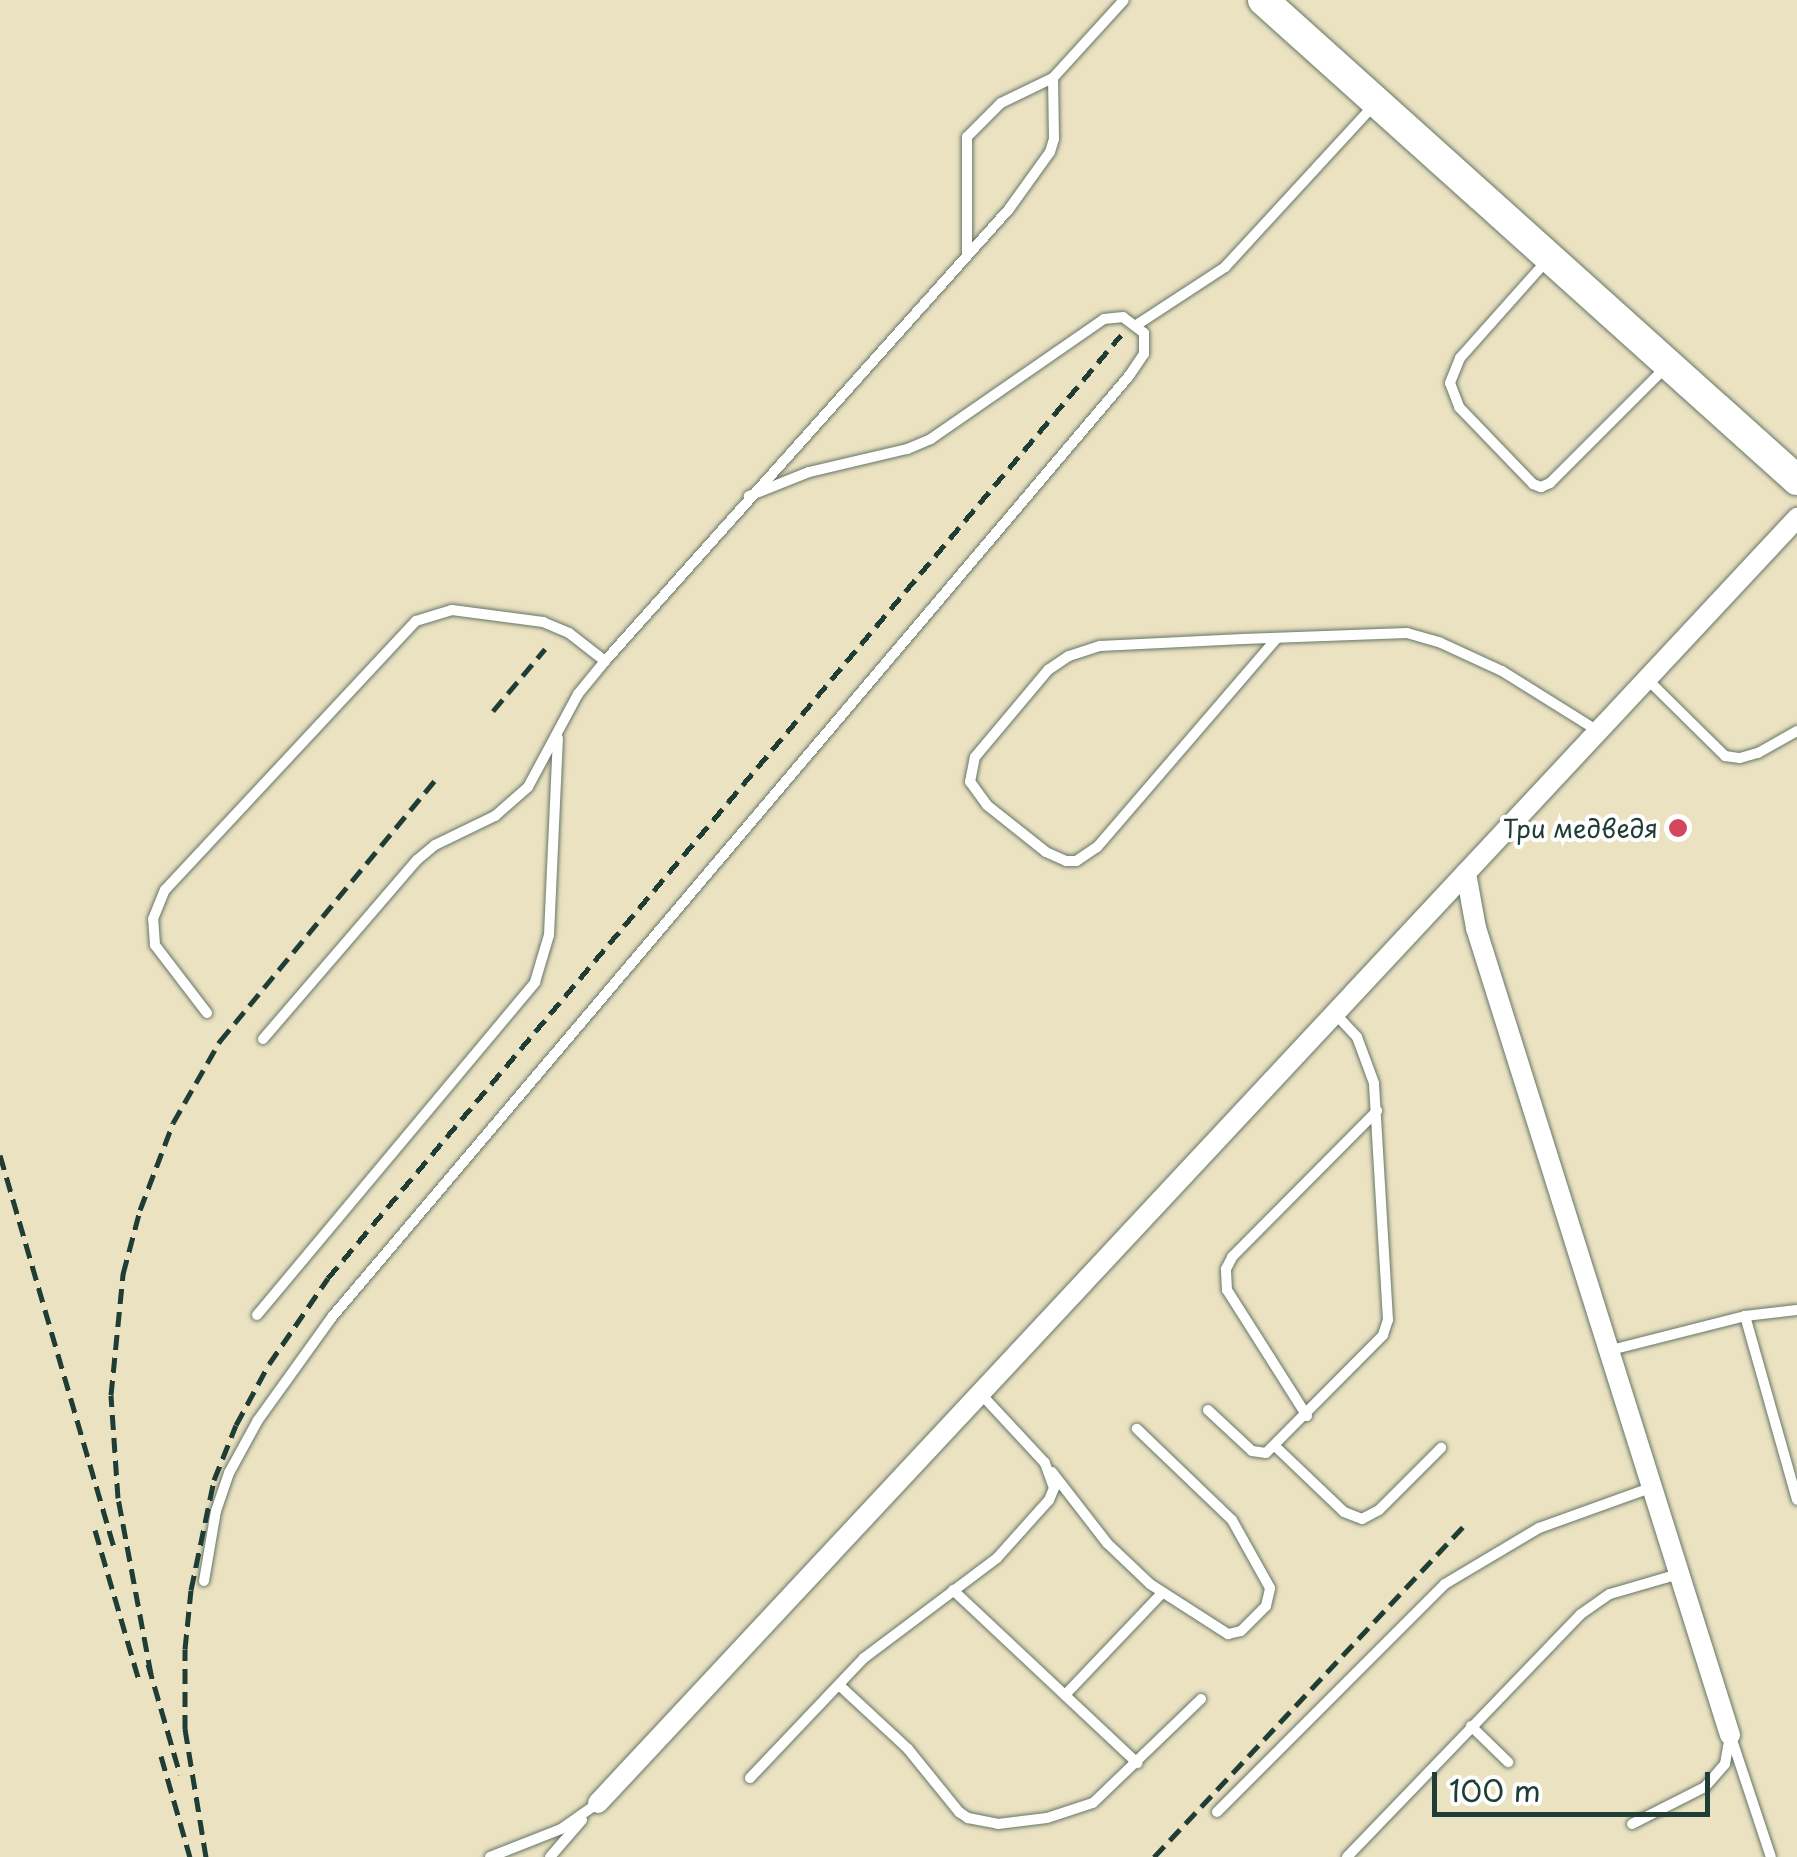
<!DOCTYPE html>
<meta charset="utf-8">
<style>
body{margin:0}
#map{position:relative;width:1797px;height:1857px;overflow:hidden;background:#ebe2c2;font-family:"Playpen Sans",sans-serif}
div>[style]{position:absolute}
.roads{filter:drop-shadow(0 0 2px #676) drop-shadow(0 0 2px #676)}
.service>*{height:10px;margin:-5px;padding:0 5px;transform-origin:5px;border-radius:5px;background:#fff}
.minor>*{height:20px;margin:-10px;padding:0 10px;transform-origin:10px;border-radius:10px;background:#fff}
.secondary>*{height:30px;margin:-15px;padding:0 15px;transform-origin:15px;border-radius:15px;background:#fff}
.rail>*{height:5px;margin-top:-2.5px;transform-origin:0;background:repeating-linear-gradient(90deg,#1f3d34 0 15px,transparent 0 23px)}
.dots>*{width:28px;height:28px;translate:-50% -50%;box-sizing:border-box;border:5px solid #fff;border-radius:50%}
span{translate:-50% -50%;white-space:nowrap;text-align:center;line-height:1.15;-webkit-text-stroke:8px #fff;paint-order:stroke}
.poi-label{font-size:25px;color:#1f3d34}
.right{translate:-100% -50%;text-align:right}
.scale{position:absolute;left:1432px;top:1772px;width:278px;height:45px;box-sizing:border-box;border:5px solid #1f3d34;border-top:0;padding-left:12px;font-size:30px;line-height:35px;white-space:nowrap;color:#1f3d34;-webkit-text-stroke:8px #fff;paint-order:stroke}
</style>
<div id="map">
<div class="roads">
<div class="service">
<i style="left:967px;top:255px;width:118px;rotate:-90deg"></i>
<i style="left:967px;top:137px;width:48px;rotate:-45deg"></i>
<i style="left:1001px;top:103px;width:58px;rotate:-25.7deg"></i>
<i style="left:1549px;top:258px;width:134px;rotate:131.7deg"></i>
<i style="left:1460px;top:358px;width:27px;rotate:112deg"></i>
<i style="left:1450px;top:383px;width:26px;rotate:69deg"></i>
<i style="left:1459px;top:407px;width:107px;rotate:46.1deg"></i>
<i style="left:1533px;top:484px;width:9px;rotate:21deg"></i>
<i style="left:1541px;top:487px;width:10px;rotate:-24deg"></i>
<i style="left:1550px;top:483px;width:164px;rotate:-45deg"></i>
<i style="left:1138px;top:324px;width:104px;rotate:-33.2deg"></i>
<i style="left:1225px;top:267px;width:220px;rotate:-47.4deg"></i>
<i style="left:1277px;top:638px;width:276px;rotate:130.7deg"></i>
<i style="left:1097px;top:847px;width:25px;rotate:146deg"></i>
<i style="left:1076px;top:861px;width:10px;rotate:180deg"></i>
<i style="left:1066px;top:861px;width:22px;rotate:-156deg"></i>
<i style="left:1046px;top:852px;width:75px;rotate:-141.5deg"></i>
<i style="left:987px;top:805px;width:29px;rotate:-126deg"></i>
<i style="left:970px;top:782px;width:25px;rotate:-79deg"></i>
<i style="left:975px;top:757px;width:114px;rotate:-50deg"></i>
<i style="left:1048px;top:670px;width:25px;rotate:-34deg"></i>
<i style="left:1069px;top:656px;width:33px;rotate:-18deg"></i>
<i style="left:1100px;top:646px;width:143px;rotate:-2.8deg"></i>
<i style="left:1243px;top:639px;width:164px;rotate:-2.1deg"></i>
<i style="left:1407px;top:633px;width:35px;rotate:16deg"></i>
<i style="left:1441px;top:643px;width:67px;rotate:24.7deg"></i>
<i style="left:1502px;top:671px;width:113px;rotate:32deg"></i>
<i style="left:1647px;top:679px;width:110px;rotate:44.6deg"></i>
<i style="left:1725px;top:756px;width:15px;rotate:8deg"></i>
<i style="left:1740px;top:758px;width:19px;rotate:-16deg"></i>
<i style="left:1758px;top:753px;width:45px;rotate:-29.4deg"></i>
<i style="left:207px;top:1013px;width:86px;rotate:-127.4deg"></i>
<i style="left:155px;top:945px;width:26px;rotate:-94deg"></i>
<i style="left:153px;top:919px;width:31px;rotate:-68deg"></i>
<i style="left:165px;top:890px;width:368px;rotate:-47deg"></i>
<i style="left:416px;top:621px;width:38px;rotate:-17deg"></i>
<i style="left:452px;top:610px;width:92px;rotate:7.5deg"></i>
<i style="left:543px;top:622px;width:28px;rotate:23deg"></i>
<i style="left:569px;top:633px;width:46px;rotate:37.9deg"></i>
<i style="left:263px;top:1039px;width:236px;rotate:-49.3deg"></i>
<i style="left:417px;top:860px;width:23px;rotate:-40deg"></i>
<i style="left:435px;top:845px;width:67px;rotate:-25.8deg"></i>
<i style="left:495px;top:816px;width:44px;rotate:-41.3deg"></i>
<i style="left:528px;top:787px;width:106px;rotate:-61.7deg"></i>
<i style="left:578px;top:694px;width:43px;rotate:-50.7deg"></i>
<i style="left:605px;top:661px;width:606px;rotate:-48.21deg"></i>
<i style="left:1009px;top:209px;width:70px;rotate:-54.3deg"></i>
<i style="left:1050px;top:152px;width:14px;rotate:-73deg"></i>
<i style="left:1054px;top:139px;width:61px;rotate:-90.9deg"></i>
<i style="left:1053px;top:78px;width:105px;rotate:-47.7deg"></i>
<i style="left:257px;top:1315px;width:434px;rotate:-50.1deg"></i>
<i style="left:535px;top:982px;width:49px;rotate:-73.4deg"></i>
<i style="left:549px;top:935px;width:197px;rotate:-87.4deg"></i>
<i style="left:1745px;top:1316px;width:191px;rotate:74.2deg"></i>
<i style="left:1611px;top:1350px;width:138px;rotate:-14.2deg"></i>
<i style="left:1745px;top:1316px;width:52px;rotate:-6.6deg"></i>
<i style="left:1208px;top:1410px;width:60px;rotate:43deg"></i>
<i style="left:1252px;top:1451px;width:14px;rotate:8deg"></i>
<i style="left:1266px;top:1453px;width:166px;rotate:-45.2deg"></i>
<i style="left:1383px;top:1335px;width:16px;rotate:-72deg"></i>
<i style="left:1388px;top:1320px;width:237px;rotate:-93.4deg"></i>
<i style="left:1374px;top:1083px;width:49px;rotate:-110.3deg"></i>
<i style="left:1357px;top:1037px;width:33px;rotate:-133deg"></i>
<i style="left:1307px;top:1416px;width:149px;rotate:-122.4deg"></i>
<i style="left:1227px;top:1290px;width:21px;rotate:-93deg"></i>
<i style="left:1226px;top:1269px;width:13px;rotate:-63deg"></i>
<i style="left:1232px;top:1257px;width:206px;rotate:-45.2deg"></i>
<i style="left:1276px;top:1447px;width:94px;rotate:43.7deg"></i>
<i style="left:1344px;top:1512px;width:19px;rotate:21deg"></i>
<i style="left:1362px;top:1519px;width:19px;rotate:-28deg"></i>
<i style="left:1379px;top:1510px;width:88px;rotate:-45deg"></i>
<i style="left:1052px;top:1472px;width:90px;rotate:52.2deg"></i>
<i style="left:1107px;top:1543px;width:59px;rotate:43.6deg"></i>
<i style="left:1150px;top:1584px;width:93px;rotate:32.7deg"></i>
<i style="left:1228px;top:1634px;width:13px;rotate:-13deg"></i>
<i style="left:1241px;top:1631px;width:35px;rotate:-45deg"></i>
<i style="left:1266px;top:1606px;width:18px;rotate:-77deg"></i>
<i style="left:1270px;top:1588px;width:78px;rotate:-119.2deg"></i>
<i style="left:1232px;top:1520px;width:132px;rotate:-136.2deg"></i>
<i style="left:204px;top:1581px;width:71px;rotate:-80.3deg"></i>
<i style="left:216px;top:1511px;width:40px;rotate:-71.1deg"></i>
<i style="left:229px;top:1473px;width:60px;rotate:-61.3deg"></i>
<i style="left:258px;top:1420px;width:127px;rotate:-54.3deg"></i>
<i style="left:332px;top:1317px;width:1233px;rotate:-49.74deg"></i>
<i style="left:1129px;top:376px;width:27px;rotate:-56deg"></i>
<i style="left:1144px;top:354px;width:21px;rotate:-90deg"></i>
<i style="left:1144px;top:333px;width:26px;rotate:-143deg"></i>
<i style="left:1123px;top:317px;width:19px;rotate:174deg"></i>
<i style="left:1104px;top:319px;width:211px;rotate:145.3deg"></i>
<i style="left:931px;top:439px;width:26px;rotate:157deg"></i>
<i style="left:907px;top:449px;width:101px;rotate:166.8deg"></i>
<i style="left:809px;top:472px;width:65px;rotate:158.2deg"></i>
<i style="left:953px;top:1590px;width:253px;rotate:43.2deg"></i>
<i style="left:839px;top:1685px;width:94px;rotate:42.8deg"></i>
<i style="left:908px;top:1749px;width:81px;rotate:51deg"></i>
<i style="left:959px;top:1812px;width:11px;rotate:34deg"></i>
<i style="left:968px;top:1818px;width:31px;rotate:11deg"></i>
<i style="left:998px;top:1824px;width:49px;rotate:-7deg"></i>
<i style="left:1047px;top:1818px;width:48px;rotate:-18.1deg"></i>
<i style="left:1093px;top:1803px;width:150px;rotate:-43.9deg"></i>
<i style="left:1065px;top:1695px;width:141px;rotate:-46.4deg"></i>
<i style="left:1471px;top:1726px;width:52px;rotate:44.2deg"></i>
<i style="left:1732px;top:1740px;width:123px;rotate:71.6deg"></i>
<i style="left:750px;top:1778px;width:166px;rotate:-46.5deg"></i>
<i style="left:864px;top:1658px;width:166px;rotate:-36.9deg"></i>
<i style="left:997px;top:1558px;width:78px;rotate:-48.1deg"></i>
<i style="left:1049px;top:1500px;width:13px;rotate:-67deg"></i>
<i style="left:1054px;top:1488px;width:27px;rotate:-110deg"></i>
<i style="left:1045px;top:1463px;width:97px;rotate:-132.9deg"></i>
<i style="left:1217px;top:1812px;width:322px;rotate:-45deg"></i>
<i style="left:1445px;top:1584px;width:109px;rotate:-30.8deg"></i>
<i style="left:1539px;top:1528px;width:121px;rotate:-19.8deg"></i>
<i style="left:1632px;top:1824px;width:82px;rotate:-26.9deg"></i>
<i style="left:1705px;top:1787px;width:30px;rotate:-49deg"></i>
<i style="left:1725px;top:1764px;width:29px;rotate:-80deg"></i>
<i style="left:490px;top:1857px;width:76px;rotate:-21.5deg"></i>
<i style="left:561px;top:1829px;width:45px;rotate:-35.1deg"></i>
<i style="left:550px;top:1857px;width:49px;rotate:-49.1deg"></i>
<i style="left:1347px;top:1857px;width:337px;rotate:-46.1deg"></i>
<i style="left:1581px;top:1614px;width:35px;rotate:-35deg"></i>
<i style="left:1610px;top:1594px;width:72px;rotate:-16.2deg"></i>
</div>
<div class="minor">
<i style="left:1466px;top:873px;width:56px;rotate:79.7deg"></i>
<i style="left:1476px;top:928px;width:846px;rotate:72.53deg"></i>
<i style="left:598px;top:1803px;width:1758px;rotate:-46.98deg"></i>
</div>
<div class="secondary">
<i style="left:1263px;top:0;width:718px;rotate:41.95deg"></i>
</div>
</div>
<div class="rail">
<i style="left:493px;top:711px;width:81px;rotate:-50deg"></i>
<i style="left:0;top:1155px;width:409px;rotate:73.8deg"></i>
<i style="left:95px;top:1530px;width:160px;rotate:73.7deg"></i>
<i style="left:148px;top:1664px;width:115px;rotate:73.8deg"></i>
<i style="left:151px;top:1674px;width:179px;rotate:-100.6deg"></i>
<i style="left:118px;top:1498px;width:103px;rotate:-93.9deg"></i>
<i style="left:111px;top:1395px;width:122px;rotate:-84.3deg"></i>
<i style="left:123px;top:1274px;width:66px;rotate:-75.1deg"></i>
<i style="left:140px;top:1210px;width:93px;rotate:-69.2deg"></i>
<i style="left:173px;top:1123px;width:95px;rotate:-60.2deg"></i>
<i style="left:220px;top:1041px;width:341px;rotate:-50.5deg"></i>
<i style="left:161px;top:1756px;width:105px;rotate:74deg"></i>
<i style="left:206px;top:1857px;width:130px;rotate:-99.3deg"></i>
<i style="left:185px;top:1729px;width:80px;rotate:-90deg"></i>
<i style="left:185px;top:1649px;width:59px;rotate:-84.2deg"></i>
<i style="left:191px;top:1590px;width:112px;rotate:-78.2deg"></i>
<i style="left:214px;top:1480px;width:59px;rotate:-68.2deg"></i>
<i style="left:236px;top:1425px;width:69px;rotate:-61.6deg"></i>
<i style="left:269px;top:1364px;width:104px;rotate:-55.5deg"></i>
<i style="left:328px;top:1278px;width:1232px;rotate:-49.94deg"></i>
<i style="left:1154px;top:1857px;width:455px;rotate:-46.9deg"></i>
</div>
<div class="dots">
<i style="left:1678px;top:828px;background:#d1495b"></i>
</div>
<div class="poi-label">
<span class="right" style="left:1658px;top:828px">Три медведя</span>
</div>
<div class="scale">100 m</div>
</div>
